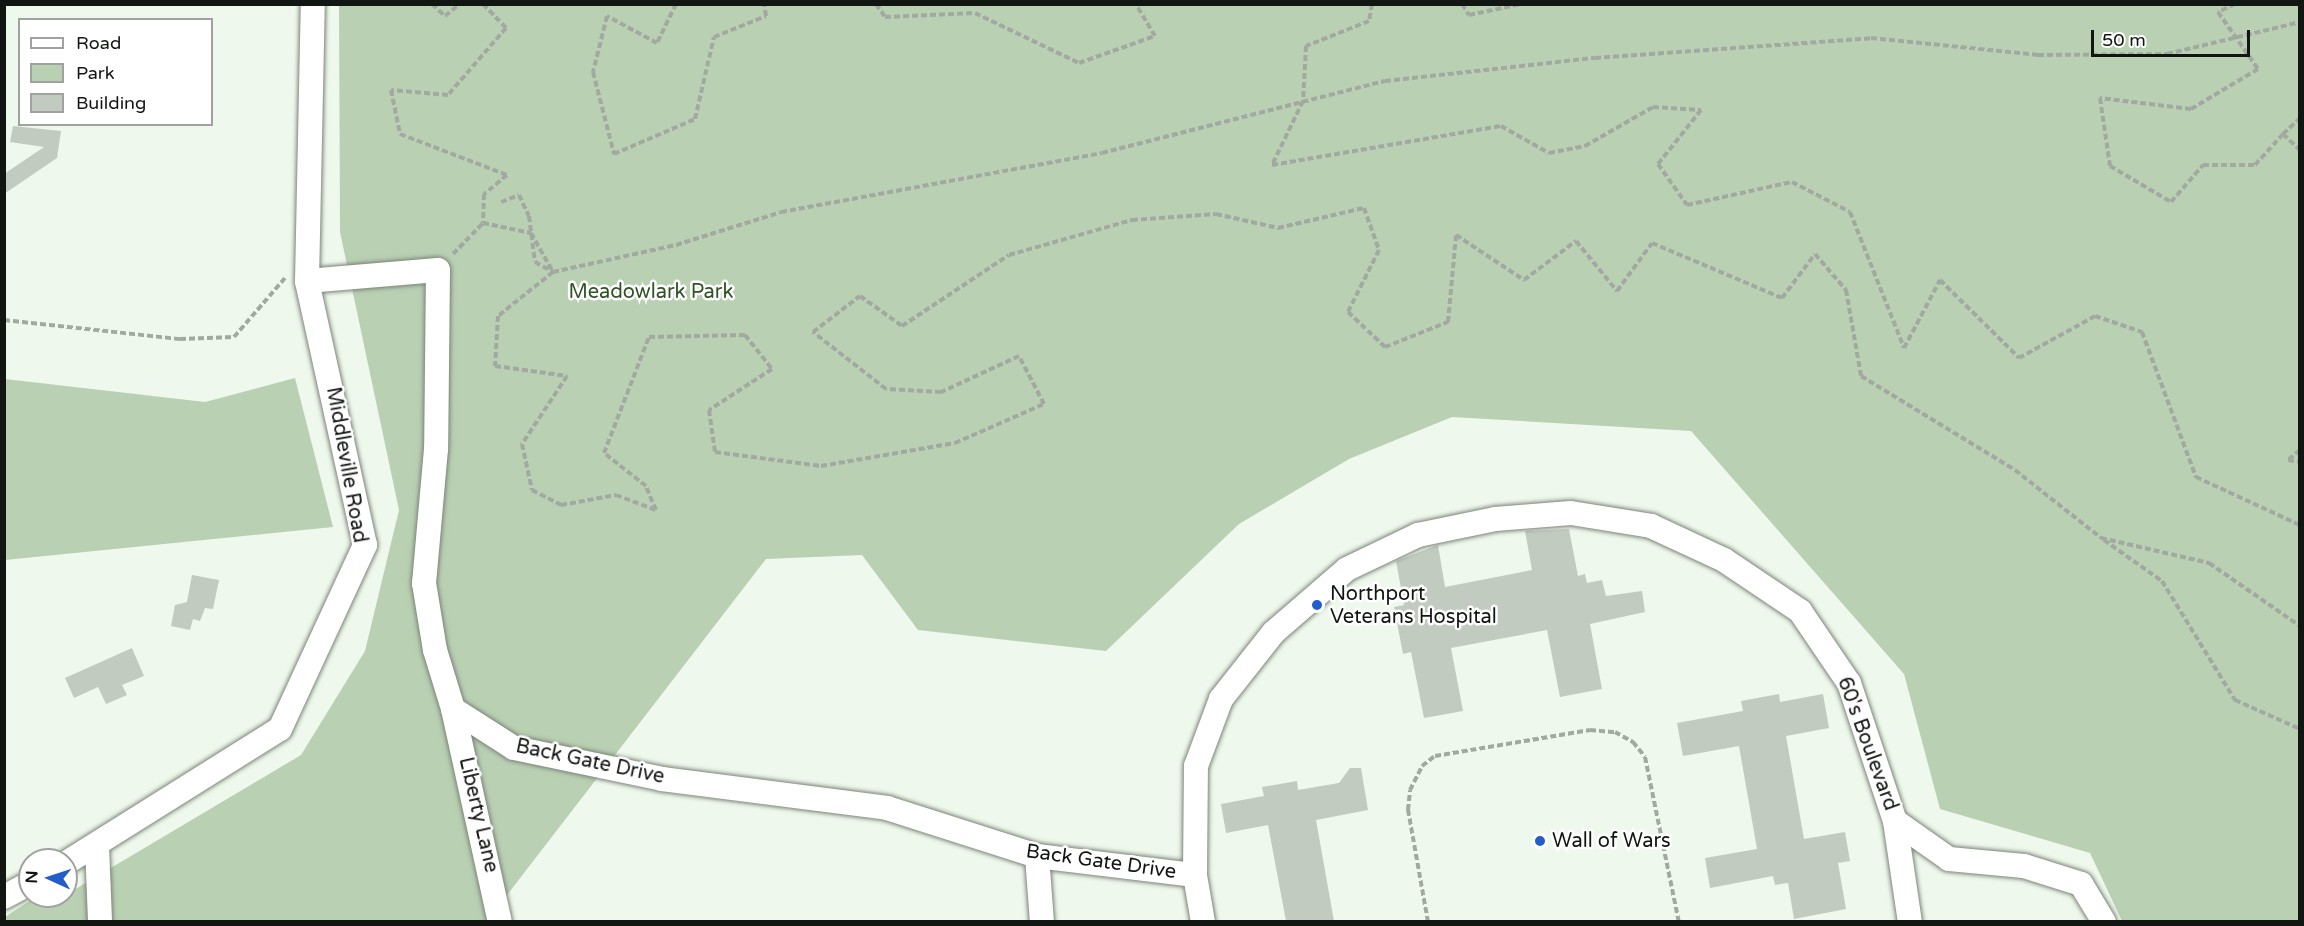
<!DOCTYPE html>
<style>
body{margin:0}
#map{position:relative;width:2304px;height:926px;overflow:hidden;background:#eff8ec;font-family:"Varela Round",sans-serif}
div>[style]{position:absolute}
.green>*{inset:0;background:#b9d0b3}
.building>*{inset:0;background:#c2cbc0}
.path>*{height:4px;margin-top:-2px;transform-origin:0;background:repeating-linear-gradient(90deg,#a2a9a0 0 6px,transparent 0 9px)}
.roads{filter:drop-shadow(0 0 2px #7c857a) drop-shadow(0 0 2px #7c857a)}
.minor>*{height:24px;margin:-12px;padding:0 12px;transform-origin:12px;border-radius:12px;background:#fff}
.dots>*{width:16px;height:16px;translate:-50% -50%;box-sizing:border-box;border:3px solid #fff;border-radius:50%}
span{translate:-50% -50%;white-space:nowrap;text-align:center;line-height:1.15;-webkit-text-stroke:5px #fff;paint-order:stroke}
.park-label{font-size:20px;color:#2f5325}
.street-label{font-size:20px;color:#121612}
.poi-label{font-size:20px;color:#121612}
.left{translate:0 -50%;text-align:left}
.frame{position:absolute;inset:0;border:6px solid #121612;pointer-events:none}
.legend{position:absolute;left:18px;top:18px;width:195px;height:108px;box-sizing:border-box;background:#fff;border:2px solid #a0a2a0;margin:0;padding:8px 10px;list-style:none;font-size:18px;color:#121612}
.legend li{display:flex;align-items:center;gap:12px;height:30px}
.legend b{width:30px;border:2px solid #a0a2a0}
.north{position:absolute;left:18px;top:848px;width:60px;height:60px;box-sizing:border-box;background:#fff;border:2px solid #a0a2a0;border-radius:50%;rotate:273deg;font-size:16px;font-weight:700;line-height:24px;text-align:center;color:#121612}
.north::after{content:'';display:block;margin:auto;width:21px;height:27px;background:#225dca;clip-path:polygon(50% 0,100% 100%,50% 72%,0 100%)}
.scale{position:absolute;left:2091px;top:30px;width:159px;height:27px;box-sizing:border-box;border:3px solid #121612;border-top:0;padding-left:8px;font-size:18px;line-height:21px;white-space:nowrap;color:#121612;-webkit-text-stroke:4px #fff;paint-order:stroke}
</style>
<div id="map">
<div class="green">
<i style="clip-path:polygon(339px 5px,2299px 5px,2299px 921px,2122px 921px,2090px 853px,1940px 809px,1904px 674px,1691px 431px,1452px 417px,1349px 459px,1239px 524px,1106px 651px,918px 630px,862px 555px,766px 559px,487px 921px,5px 922px,5px 917px,37px 896px,66px 896px,66px 877px,71px 874px,72px 891px,301px 755px,365px 651px,399px 510px,340px 232px)"></i>
<i style="clip-path:polygon(295px 378px,333px 527px,5px 560px,5px 379px,205px 402px)"></i>
</div>
<div class="building">
<i style="clip-path:polygon(13px 126px,61px 131px,57px 158px,4px 194px,4px 174px,44px 147px,10px 142px)"></i>
<i style="clip-path:polygon(1569px 529px,1578px 576px,1585px 574px,1587px 583px,1602px 580px,1606px 596px,1642px 591px,1645px 612px,1590px 624px,1602px 689px,1560px 697px,1547px 630px,1451px 648px,1463px 711px,1424px 718px,1411px 652px,1403px 654px,1394px 607px,1404px 605px,1396px 561px,1438px 545px,1445px 587px,1532px 570px,1525px 531px)"></i>
<i style="clip-path:polygon(192px 575px,219px 580px,213px 609px,205px 608px,200px 621px,193px 619px,190px 630px,171px 626px,175px 605px,187px 602px)"></i>
<i style="clip-path:polygon(132px 648px,144px 676px,122px 685px,127px 695px,106px 704px,98px 687px,74px 698px,65px 678px)"></i>
<i style="clip-path:polygon(1779px 694px,1780px 702px,1823px 694px,1829px 728px,1786px 736px,1804px 839px,1845px 832px,1850px 861px,1838px 863px,1846px 909px,1794px 919px,1788px 883px,1775px 885px,1773px 876px,1710px 888px,1705px 858px,1757px 849px,1739px 746px,1683px 756px,1677px 723px,1743px 711px,1741px 701px)"></i>
<i style="clip-path:polygon(1350px 768px,1361px 768px,1368px 810px,1316px 820px,1334px 921px,1286px 921px,1268px 825px,1226px 833px,1221px 804px,1264px 796px,1262px 787px,1297px 781px,1298px 790px,1339px 783px)"></i>
</div>
<div class="path">
<i style="left:432px;top:4px;width:18px;rotate:43deg"></i>
<i style="left:445px;top:16px;width:19px;rotate:-39deg"></i>
<i style="left:483px;top:4px;width:33px;rotate:46deg"></i>
<i style="left:506px;top:28px;width:89px;rotate:130.9deg"></i>
<i style="left:448px;top:95px;width:57px;rotate:-175deg"></i>
<i style="left:391px;top:90px;width:45px;rotate:78.4deg"></i>
<i style="left:400px;top:134px;width:115px;rotate:21deg"></i>
<i style="left:507px;top:175px;width:30px;rotate:140deg"></i>
<i style="left:484px;top:194px;width:29px;rotate:92deg"></i>
<i style="left:483px;top:223px;width:49px;rotate:11.8deg"></i>
<i style="left:531px;top:233px;width:45px;rotate:60.6deg"></i>
<i style="left:553px;top:272px;width:70px;rotate:141.3deg"></i>
<i style="left:498px;top:316px;width:50px;rotate:93.4deg"></i>
<i style="left:495px;top:366px;width:73px;rotate:7.9deg"></i>
<i style="left:567px;top:376px;width:82px;rotate:123.5deg"></i>
<i style="left:522px;top:444px;width:47px;rotate:77.7deg"></i>
<i style="left:532px;top:490px;width:33px;rotate:27deg"></i>
<i style="left:561px;top:505px;width:56px;rotate:-10.3deg"></i>
<i style="left:616px;top:495px;width:43px;rotate:20.6deg"></i>
<i style="left:656px;top:510px;width:26px;rotate:-113deg"></i>
<i style="left:646px;top:486px;width:53px;rotate:-141.8deg"></i>
<i style="left:604px;top:453px;width:124px;rotate:-68.8deg"></i>
<i style="left:649px;top:337px;width:96px;rotate:-1.2deg"></i>
<i style="left:745px;top:335px;width:43px;rotate:51.5deg"></i>
<i style="left:772px;top:369px;width:75px;rotate:146.9deg"></i>
<i style="left:709px;top:410px;width:42px;rotate:81.9deg"></i>
<i style="left:715px;top:452px;width:107px;rotate:7.5deg"></i>
<i style="left:821px;top:466px;width:136px;rotate:-9.7deg"></i>
<i style="left:955px;top:443px;width:97px;rotate:-23.7deg"></i>
<i style="left:1044px;top:404px;width:54px;rotate:-117.5deg"></i>
<i style="left:1019px;top:356px;width:86px;rotate:155.2deg"></i>
<i style="left:941px;top:392px;width:55px;rotate:-176.9deg"></i>
<i style="left:886px;top:389px;width:93px;rotate:-142deg"></i>
<i style="left:813px;top:332px;width:59px;rotate:-37.5deg"></i>
<i style="left:860px;top:296px;width:52px;rotate:35.5deg"></i>
<i style="left:902px;top:326px;width:128px;rotate:-33.6deg"></i>
<i style="left:1009px;top:255px;width:128px;rotate:-15.9deg"></i>
<i style="left:1132px;top:220px;width:84px;rotate:-4.1deg"></i>
<i style="left:1216px;top:214px;width:64px;rotate:12.7deg"></i>
<i style="left:1278px;top:228px;width:88px;rotate:-13.1deg"></i>
<i style="left:1364px;top:208px;width:45px;rotate:70.3deg"></i>
<i style="left:1379px;top:250px;width:69px;rotate:116.6deg"></i>
<i style="left:1348px;top:312px;width:51px;rotate:43.4deg"></i>
<i style="left:1385px;top:347px;width:68px;rotate:-21.6deg"></i>
<i style="left:1448px;top:322px;width:87px;rotate:-84.7deg"></i>
<i style="left:1456px;top:235px;width:82px;rotate:33.5deg"></i>
<i style="left:1524px;top:280px;width:65px;rotate:-36.9deg"></i>
<i style="left:1576px;top:241px;width:65px;rotate:50.6deg"></i>
<i style="left:1617px;top:291px;width:59px;rotate:-53.9deg"></i>
<i style="left:1652px;top:243px;width:141px;rotate:22.9deg"></i>
<i style="left:1782px;top:298px;width:55px;rotate:-53.1deg"></i>
<i style="left:1815px;top:254px;width:48px;rotate:49.3deg"></i>
<i style="left:1846px;top:290px;width:87px;rotate:80.1deg"></i>
<i style="left:1861px;top:376px;width:180px;rotate:31.4deg"></i>
<i style="left:2015px;top:470px;width:110px;rotate:38.3deg"></i>
<i style="left:2101px;top:538px;width:111px;rotate:13deg"></i>
<i style="left:2209px;top:563px;width:111px;rotate:34.7deg"></i>
<i style="left:676px;top:4px;width:43px;rotate:116deg"></i>
<i style="left:657px;top:43px;width:57px;rotate:-151.6deg"></i>
<i style="left:607px;top:16px;width:58px;rotate:104deg"></i>
<i style="left:593px;top:72px;width:85px;rotate:75.6deg"></i>
<i style="left:614px;top:154px;width:88px;rotate:-23.4deg"></i>
<i style="left:695px;top:119px;width:84px;rotate:-77deg"></i>
<i style="left:714px;top:37px;width:56px;rotate:-22deg"></i>
<i style="left:766px;top:16px;width:12px;rotate:-99deg"></i>
<i style="left:876px;top:4px;width:16px;rotate:55deg"></i>
<i style="left:885px;top:17px;width:90px;rotate:-2.5deg"></i>
<i style="left:975px;top:13px;width:115px;rotate:25.7deg"></i>
<i style="left:1079px;top:63px;width:81px;rotate:-19.6deg"></i>
<i style="left:1155px;top:36px;width:37px;rotate:-121deg"></i>
<i style="left:1372px;top:4px;width:17px;rotate:100deg"></i>
<i style="left:1369px;top:21px;width:68px;rotate:158.4deg"></i>
<i style="left:1306px;top:46px;width:55px;rotate:93.1deg"></i>
<i style="left:1303px;top:101px;width:71px;rotate:115.8deg"></i>
<i style="left:1272px;top:165px;width:232px;rotate:-9.7deg"></i>
<i style="left:1501px;top:126px;width:55px;rotate:29.4deg"></i>
<i style="left:1549px;top:153px;width:37px;rotate:-11deg"></i>
<i style="left:1585px;top:146px;width:78px;rotate:-29.8deg"></i>
<i style="left:1653px;top:107px;width:48px;rotate:3.6deg"></i>
<i style="left:1701px;top:110px;width:69px;rotate:128.5deg"></i>
<i style="left:1658px;top:164px;width:50px;rotate:54.7deg"></i>
<i style="left:1687px;top:205px;width:107px;rotate:-12.4deg"></i>
<i style="left:1792px;top:182px;width:65px;rotate:27.3deg"></i>
<i style="left:1850px;top:212px;width:146px;rotate:68.3deg"></i>
<i style="left:1904px;top:348px;width:77px;rotate:-62.1deg"></i>
<i style="left:1940px;top:280px;width:111px;rotate:44.6deg"></i>
<i style="left:2019px;top:358px;width:87px;rotate:-28.9deg"></i>
<i style="left:2095px;top:316px;width:50px;rotate:18.8deg"></i>
<i style="left:2142px;top:332px;width:155px;rotate:69.6deg"></i>
<i style="left:2196px;top:477px;width:115px;rotate:24.8deg"></i>
<i style="left:1462px;top:4px;width:13px;rotate:58deg"></i>
<i style="left:1469px;top:15px;width:53px;rotate:-11.9deg"></i>
<i style="left:2235px;top:4px;width:19px;rotate:155deg"></i>
<i style="left:2218px;top:12px;width:70px;rotate:54.9deg"></i>
<i style="left:2258px;top:69px;width:78px;rotate:149.2deg"></i>
<i style="left:2191px;top:109px;width:92px;rotate:-173.1deg"></i>
<i style="left:2100px;top:98px;width:69px;rotate:81.6deg"></i>
<i style="left:2110px;top:166px;width:71px;rotate:30.5deg"></i>
<i style="left:2171px;top:202px;width:49px;rotate:-49.1deg"></i>
<i style="left:2203px;top:165px;width:52px"></i>
<i style="left:2255px;top:165px;width:42px;rotate:-47.9deg"></i>
<i style="left:2283px;top:134px;width:23px;rotate:43deg"></i>
<i style="left:2283px;top:134px;width:23px;rotate:-43deg"></i>
<i style="left:501px;top:202px;width:19px;rotate:-21deg"></i>
<i style="left:519px;top:195px;width:23px;rotate:65deg"></i>
<i style="left:529px;top:216px;width:46px;rotate:82.6deg"></i>
<i style="left:535px;top:262px;width:21px;rotate:29deg"></i>
<i style="left:553px;top:272px;width:126px;rotate:-12.4deg"></i>
<i style="left:676px;top:245px;width:110px;rotate:-17.4deg"></i>
<i style="left:781px;top:212px;width:326px;rotate:-10.4deg"></i>
<i style="left:1102px;top:153px;width:292px;rotate:-14.3deg"></i>
<i style="left:1385px;top:81px;width:211px;rotate:-6.3deg"></i>
<i style="left:1595px;top:58px;width:277px;rotate:-4.1deg"></i>
<i style="left:1871px;top:38px;width:168px;rotate:5.8deg"></i>
<i style="left:2038px;top:55px;width:129px;rotate:-0.4deg"></i>
<i style="left:2167px;top:54px;width:137px;rotate:-13.5deg"></i>
<i style="left:453px;top:254px;width:43px;rotate:-45.9deg"></i>
<i style="left:4px;top:320px;width:177px;rotate:6.2deg"></i>
<i style="left:180px;top:339px;width:54px;rotate:-2.1deg"></i>
<i style="left:234px;top:337px;width:78px;rotate:-49.2deg"></i>
<i style="left:2300px;top:450px;width:16px;rotate:140deg"></i>
<i style="left:2288px;top:460px;width:12px;rotate:9deg"></i>
<i style="left:2104px;top:540px;width:71px;rotate:35.3deg"></i>
<i style="left:2162px;top:581px;width:140px;rotate:58.5deg"></i>
<i style="left:2235px;top:700px;width:71px;rotate:24deg"></i>
<i style="left:1428px;top:922px;width:114px;rotate:-100.1deg"></i>
<i style="left:1408px;top:810px;width:20px;rotate:-84deg"></i>
<i style="left:1410px;top:790px;width:27px;rotate:-63deg"></i>
<i style="left:1422px;top:766px;width:16px;rotate:-38deg"></i>
<i style="left:1435px;top:756px;width:157px;rotate:-9.5deg"></i>
<i style="left:1590px;top:730px;width:25px;rotate:5deg"></i>
<i style="left:1615px;top:732px;width:21px;rotate:29deg"></i>
<i style="left:1633px;top:742px;width:19px;rotate:51deg"></i>
<i style="left:1645px;top:757px;width:168px;rotate:78.4deg"></i>
</div>
<div class="roads">
<div class="minor">
<i style="left:307px;top:281px;width:131px;rotate:-4.8deg"></i>
<i style="left:438px;top:270px;width:179px;rotate:90.6deg"></i>
<i style="left:436px;top:449px;width:135px;rotate:95.1deg"></i>
<i style="left:424px;top:583px;width:68px;rotate:80.7deg"></i>
<i style="left:435px;top:650px;width:62px;rotate:73deg"></i>
<i style="left:453px;top:709px;width:218px;rotate:77.6deg"></i>
<i style="left:453px;top:709px;width:72px;rotate:32.6deg"></i>
<i style="left:514px;top:748px;width:151px;rotate:11.8deg"></i>
<i style="left:662px;top:779px;width:227px;rotate:7.3deg"></i>
<i style="left:887px;top:808px;width:157px;rotate:17.7deg"></i>
<i style="left:1037px;top:856px;width:159px;rotate:6.9deg"></i>
<i style="left:1895px;top:821px;width:102px;rotate:81.6deg"></i>
<i style="left:97px;top:846px;width:76px;rotate:87.7deg"></i>
<i style="left:1037px;top:856px;width:66px;rotate:85.7deg"></i>
<i style="left:66px;top:863px;width:252px;rotate:-32.1deg"></i>
<i style="left:280px;top:729px;width:203px;rotate:-65.2deg"></i>
<i style="left:365px;top:545px;width:270px;rotate:-102.4deg"></i>
<i style="left:307px;top:281px;width:277px;rotate:-88.8deg"></i>
<i style="left:4px;top:897px;width:30px;rotate:-28deg"></i>
<i style="left:1203px;top:922px;width:48px;rotate:-99.7deg"></i>
<i style="left:1195px;top:875px;width:109px;rotate:-89.5deg"></i>
<i style="left:1196px;top:766px;width:72px;rotate:-69.5deg"></i>
<i style="left:1221px;top:699px;width:85px;rotate:-51.7deg"></i>
<i style="left:1274px;top:632px;width:96px;rotate:-40.8deg"></i>
<i style="left:1347px;top:569px;width:79px;rotate:-25.6deg"></i>
<i style="left:1418px;top:535px;width:79px;rotate:-11.7deg"></i>
<i style="left:1495px;top:519px;width:76px;rotate:-4.5deg"></i>
<i style="left:1571px;top:513px;width:81px;rotate:9.2deg"></i>
<i style="left:1651px;top:526px;width:81px;rotate:25deg"></i>
<i style="left:1724px;top:560px;width:92px;rotate:33.9deg"></i>
<i style="left:1800px;top:611px;width:87px;rotate:55.8deg"></i>
<i style="left:1849px;top:683px;width:145px;rotate:71.6deg"></i>
<i style="left:1895px;top:821px;width:66px;rotate:35.1deg"></i>
<i style="left:1949px;top:859px;width:75px;rotate:5.3deg"></i>
<i style="left:2024px;top:866px;width:60px;rotate:17.5deg"></i>
<i style="left:2081px;top:884px;width:44px;rotate:58.8deg"></i>
</div>
</div>
<div class="dots">
<i style="left:1317px;top:605px;background:#225dca"></i>
<i style="left:1540px;top:841px;background:#225dca"></i>
</div>
<div class="park-label">
<span style="left:651px;top:292px">Meadowlark Park</span>
</div>
<div class="street-label">
<span style="left:346px;top:465px;rotate:80deg">Middleville Road</span>
<span style="left:1867px;top:744px;rotate:70deg">60's Boulevard</span>
<span style="left:590px;top:762px;rotate:12deg">Back Gate Drive</span>
<span style="left:478px;top:815px;rotate:77deg">Liberty Lane</span>
<span style="left:1101px;top:862px;rotate:8deg">Back Gate Drive</span>
</div>
<div class="poi-label">
<span class="left" style="left:1330px;top:606px">Northport<br>Veterans Hospital</span>
<span class="left" style="left:1552px;top:841px">Wall of Wars</span>
</div>
<div class="frame"></div>
<ul class="legend">
<li><b style="height:8px;background:#fff"></b>Road</li>
<li><b style="height:16px;background:#b9d0b3"></b>Park</li>
<li><b style="height:16px;background:#c2cbc0"></b>Building</li>
</ul>
<div class="north">N</div>
<div class="scale">50 m</div>
</div>
